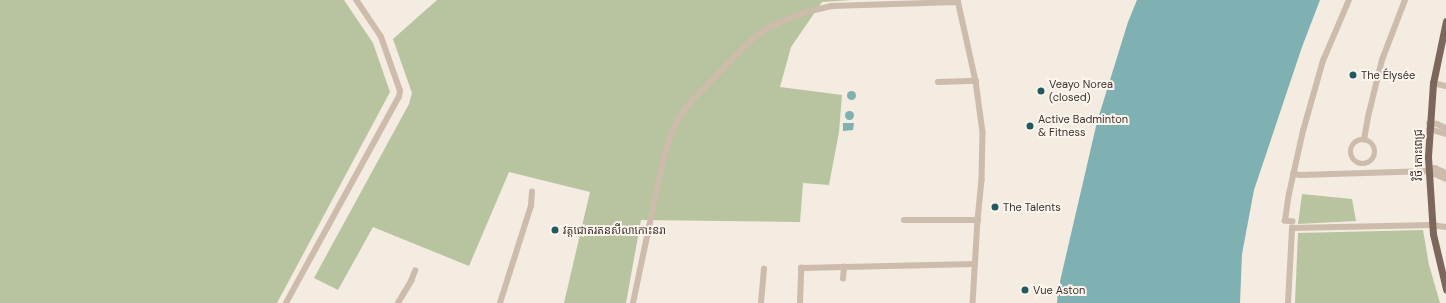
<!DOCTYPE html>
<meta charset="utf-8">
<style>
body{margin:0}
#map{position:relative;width:1446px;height:303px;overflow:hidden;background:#f4ebe1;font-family:"DM Sans","Noto Sans Khmer",sans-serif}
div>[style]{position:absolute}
.green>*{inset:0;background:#b8c4a0}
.water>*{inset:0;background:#7fb0b2}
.round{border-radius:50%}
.minor>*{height:5.5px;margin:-2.75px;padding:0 2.75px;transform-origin:2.75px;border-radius:2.75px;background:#cdbbac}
.minor>.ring{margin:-2.75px;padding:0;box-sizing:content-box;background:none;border:5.5px solid #cdbbac;border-radius:50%}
.major>*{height:7px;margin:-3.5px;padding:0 3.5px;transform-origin:3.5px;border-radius:3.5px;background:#7d675c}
.dots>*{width:11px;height:11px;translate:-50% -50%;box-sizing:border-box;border:2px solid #fbf5ee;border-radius:50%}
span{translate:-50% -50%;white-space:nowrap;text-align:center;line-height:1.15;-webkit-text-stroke:4px #fbf5ee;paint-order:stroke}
.poi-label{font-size:11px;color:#3b302b}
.left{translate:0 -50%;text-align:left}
.street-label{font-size:11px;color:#3b302b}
</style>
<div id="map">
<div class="green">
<i style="clip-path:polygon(0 0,344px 0,373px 43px,390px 92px,277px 303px,0 303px)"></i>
<i style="clip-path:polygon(437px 0,851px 0,822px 2px,791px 47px,780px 87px,842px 95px,839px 132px,829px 185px,803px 183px,800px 222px,641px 220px,626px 303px,564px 303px,590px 192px,509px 172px,469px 266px,373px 227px,338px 290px,314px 278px,409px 104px,412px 93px,393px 39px)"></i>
<i style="clip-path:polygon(1302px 194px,1352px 199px,1356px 221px,1298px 224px)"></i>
<i style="clip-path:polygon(1423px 230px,1429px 265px,1440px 303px,1295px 303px,1298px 233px)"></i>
</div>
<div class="water">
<i style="clip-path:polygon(1137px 0,1320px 0,1302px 47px,1254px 190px,1242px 254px,1240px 303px,1057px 303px,1058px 290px,1097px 122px,1128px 22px)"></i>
<i class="round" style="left:846.5px;top:90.5px;width:9px;height:9px"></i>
<i class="round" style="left:844.5px;top:110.5px;width:9px;height:9px"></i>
<i style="clip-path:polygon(843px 123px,854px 123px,853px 130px,843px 131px)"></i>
</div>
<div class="minor">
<i style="left:958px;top:0;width:83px;rotate:77.5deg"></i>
<i style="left:976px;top:81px;width:51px;rotate:82.2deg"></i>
<i style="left:983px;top:132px;width:48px;rotate:91.2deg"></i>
<i style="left:982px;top:180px;width:40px;rotate:95.7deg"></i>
<i style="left:978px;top:220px;width:83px;rotate:93.4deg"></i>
<i style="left:938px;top:82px;width:38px;rotate:-2deg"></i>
<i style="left:1433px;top:83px;width:13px;rotate:13deg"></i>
<i style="left:1429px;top:123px;width:8px;rotate:7deg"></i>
<i style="left:1437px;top:124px;width:10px;rotate:24deg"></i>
<i style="left:1429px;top:129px;width:18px;rotate:16deg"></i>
<i style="left:1364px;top:140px;width:23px;rotate:-80deg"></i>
<i style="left:1368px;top:117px;width:59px;rotate:-76.2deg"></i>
<i style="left:1382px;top:60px;width:64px;rotate:-69deg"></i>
<i class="ring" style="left:1351px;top:140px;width:18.5px;height:18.5px"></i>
<i style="left:1429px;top:168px;width:6px"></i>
<i style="left:1435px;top:168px;width:12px;rotate:24deg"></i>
<i style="left:1293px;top:174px;width:8px;rotate:7deg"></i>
<i style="left:1301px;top:175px;width:128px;rotate:-1.8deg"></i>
<i style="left:1429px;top:174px;width:6px"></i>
<i style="left:1435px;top:174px;width:12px;rotate:24deg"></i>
<i style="left:904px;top:220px;width:74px"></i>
<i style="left:1293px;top:222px;width:8px;rotate:-173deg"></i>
<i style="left:1285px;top:221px;width:27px;rotate:-82deg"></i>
<i style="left:1289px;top:194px;width:65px;rotate:-77.5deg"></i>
<i style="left:1303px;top:131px;width:73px;rotate:-74.1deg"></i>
<i style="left:1323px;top:61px;width:66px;rotate:-66.9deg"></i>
<i style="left:843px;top:279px;width:12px;rotate:-85deg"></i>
<i style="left:286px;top:303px;width:235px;rotate:-61.3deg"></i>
<i style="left:399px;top:97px;width:6px;rotate:-81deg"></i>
<i style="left:400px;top:91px;width:57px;rotate:-109.4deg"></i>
<i style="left:381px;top:37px;width:45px;rotate:-124deg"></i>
<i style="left:398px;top:303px;width:26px;rotate:-59deg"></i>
<i style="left:411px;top:281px;width:11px;rotate:-68deg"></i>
<i style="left:500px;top:303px;width:102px;rotate:-72.3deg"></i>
<i style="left:531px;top:206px;width:14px;rotate:-86deg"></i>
<i style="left:633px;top:303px;width:150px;rotate:-78.1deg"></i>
<i style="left:664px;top:156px;width:31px;rotate:-71deg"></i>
<i style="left:674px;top:127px;width:26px;rotate:-58deg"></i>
<i style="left:688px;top:105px;width:86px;rotate:-45.9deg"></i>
<i style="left:748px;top:43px;width:23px;rotate:-38deg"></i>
<i style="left:766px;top:29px;width:21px;rotate:-25deg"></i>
<i style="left:785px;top:20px;width:22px;rotate:-21deg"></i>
<i style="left:806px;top:12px;width:26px;rotate:-13deg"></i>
<i style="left:831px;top:6px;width:127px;rotate:-1.8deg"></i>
<i style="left:761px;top:303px;width:34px;rotate:-85deg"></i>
<i style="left:800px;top:303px;width:35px;rotate:-88deg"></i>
<i style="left:801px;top:268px;width:174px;rotate:-1.3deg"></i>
<i style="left:1288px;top:303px;width:75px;rotate:-86.9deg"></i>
<i style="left:1292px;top:228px;width:140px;rotate:-1.2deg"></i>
<i style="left:1432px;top:225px;width:14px;rotate:8deg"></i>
</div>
<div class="major">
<i style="left:1446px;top:21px;width:63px;rotate:101.8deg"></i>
<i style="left:1433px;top:83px;width:74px;rotate:93.9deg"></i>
<i style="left:1428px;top:157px;width:77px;rotate:86.3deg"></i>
<i style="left:1433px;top:234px;width:57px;rotate:76.7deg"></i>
</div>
<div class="dots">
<i style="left:1353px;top:75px;background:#1f5a5e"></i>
<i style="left:1041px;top:91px;background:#1f5a5e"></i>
<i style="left:1030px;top:126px;background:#1f5a5e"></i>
<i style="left:995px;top:207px;background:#1f5a5e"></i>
<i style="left:555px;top:230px;background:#1f5a5e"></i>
<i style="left:1025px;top:290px;background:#1f5a5e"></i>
</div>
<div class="poi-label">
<span class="left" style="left:1361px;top:75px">The Élysée</span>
<span class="left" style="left:1049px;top:91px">Veayo Norea<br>(closed)</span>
<span class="left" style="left:1038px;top:126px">Active Badminton<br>&amp; Fitness</span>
<span class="left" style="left:1003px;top:207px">The Talents</span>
<span class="left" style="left:563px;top:230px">វត្តជោតរតនសីលាកោះនរា</span>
<span class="left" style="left:1033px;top:290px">Vue Aston</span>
</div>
<div class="street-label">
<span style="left:1418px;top:155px;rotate:-90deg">វិថី កោះពេជ្រ</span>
</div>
</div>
